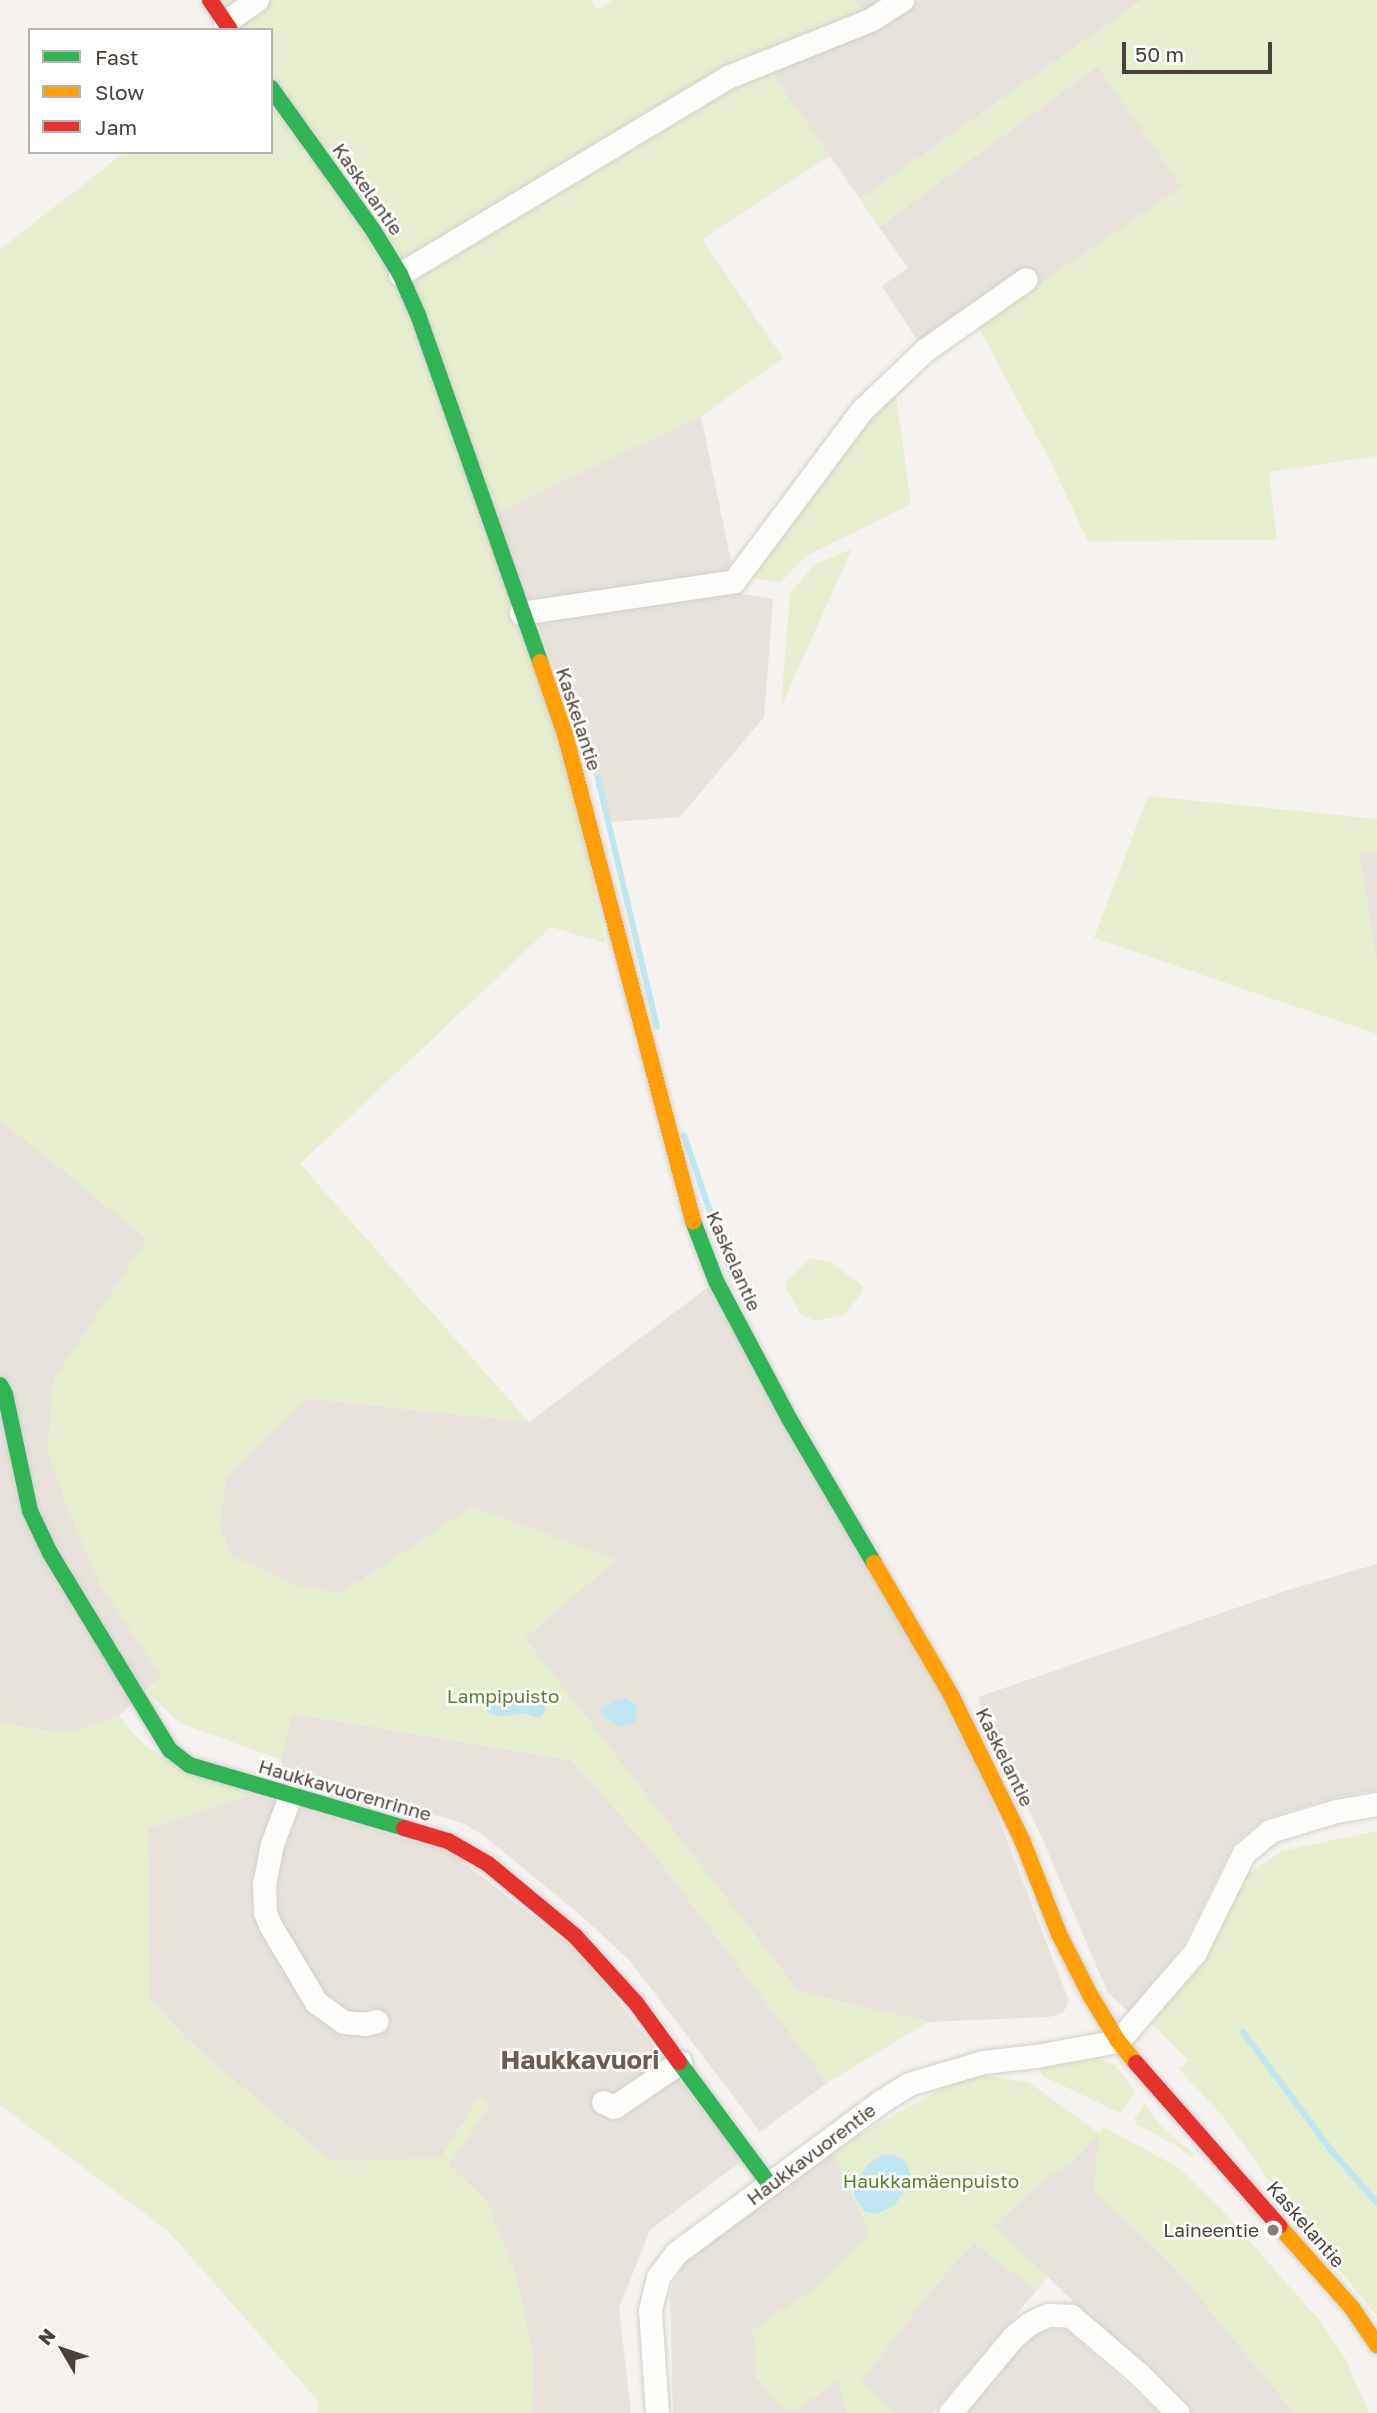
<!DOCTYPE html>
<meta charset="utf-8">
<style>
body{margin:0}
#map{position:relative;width:1377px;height:2413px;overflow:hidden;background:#f4f1ee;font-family:"Golos Text",sans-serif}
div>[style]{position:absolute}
.residential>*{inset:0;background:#e7e2dc}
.green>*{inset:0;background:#e7edcf}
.parking>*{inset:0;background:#e6e2df}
.water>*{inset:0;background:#c0e6f1}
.stream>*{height:6px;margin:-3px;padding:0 3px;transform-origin:3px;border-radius:3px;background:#c0e6f1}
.roads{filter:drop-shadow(0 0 2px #d2cfcb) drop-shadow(0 0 2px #d2cfcb)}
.street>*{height:23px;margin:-11.5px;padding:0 11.5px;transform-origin:11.5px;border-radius:11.5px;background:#fdfdfc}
.fast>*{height:16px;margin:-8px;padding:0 8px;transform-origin:8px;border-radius:8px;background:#30b455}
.slow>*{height:16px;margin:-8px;padding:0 8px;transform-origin:8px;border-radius:8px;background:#ff9f0a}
.jam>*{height:16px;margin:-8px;padding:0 8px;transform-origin:8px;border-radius:8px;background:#e5322d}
.dots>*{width:19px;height:19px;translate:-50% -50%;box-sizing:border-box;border:4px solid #fff;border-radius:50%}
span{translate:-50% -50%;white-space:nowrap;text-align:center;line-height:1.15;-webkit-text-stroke:5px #fff;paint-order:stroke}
.street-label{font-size:19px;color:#4b4039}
.park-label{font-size:19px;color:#5b7f2a}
.poi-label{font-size:19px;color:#4b4039}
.right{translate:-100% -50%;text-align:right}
.district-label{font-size:26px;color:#6e5c50;font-weight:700}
.legend{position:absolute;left:28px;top:28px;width:245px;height:126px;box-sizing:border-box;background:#fff;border:2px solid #b7b3b0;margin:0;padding:9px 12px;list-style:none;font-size:21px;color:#4b4039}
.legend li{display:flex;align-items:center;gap:14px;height:35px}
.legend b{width:35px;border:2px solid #b7b3b0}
.north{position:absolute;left:28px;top:2315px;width:70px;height:70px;-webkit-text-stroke:5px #fff;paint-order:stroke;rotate:309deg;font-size:19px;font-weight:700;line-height:28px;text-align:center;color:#4b4039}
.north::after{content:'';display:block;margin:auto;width:24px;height:32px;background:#4b4039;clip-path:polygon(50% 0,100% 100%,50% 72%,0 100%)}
.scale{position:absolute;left:1122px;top:42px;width:150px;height:32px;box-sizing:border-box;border:4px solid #4b4039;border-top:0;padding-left:9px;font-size:21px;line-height:24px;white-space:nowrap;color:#4b4039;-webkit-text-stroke:5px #fff;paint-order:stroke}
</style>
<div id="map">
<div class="residential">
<i style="clip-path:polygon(854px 0,1142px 0,860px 199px,765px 64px,869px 20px)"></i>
<i style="clip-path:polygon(1098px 66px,1182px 187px,978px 326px,921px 346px,882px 286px,908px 268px,879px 227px)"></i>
<i style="clip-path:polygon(701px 416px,733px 571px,728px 592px,773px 599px,764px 717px,680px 817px,611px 822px,496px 512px)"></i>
<i style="clip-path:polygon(1377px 851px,1377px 963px,1359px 853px)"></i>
<i style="clip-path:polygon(0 1120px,148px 1239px,53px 1381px,100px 1584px,162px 1676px,119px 1716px,68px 1734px,0 1723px)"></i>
<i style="clip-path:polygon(716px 1281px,951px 1695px,1069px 2001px,1063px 2013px,1049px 2017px,928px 2022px,799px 1992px,524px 1638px,616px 1560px,472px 1507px,340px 1594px,290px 1584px,230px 1555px,220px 1526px,225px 1479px,306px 1398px,529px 1422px)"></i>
<i style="clip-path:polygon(1377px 1564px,1377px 1790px,1333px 1798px,1264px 1819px,1234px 1844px,1184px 1944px,1129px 2012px,1108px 1993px,1038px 1829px,986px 1723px,978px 1697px,1288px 1590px)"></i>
<i style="clip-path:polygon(291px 1713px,571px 1760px,646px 1844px,801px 2048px,734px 2097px,630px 1961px,585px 1919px,483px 1835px,463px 1823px,284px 1773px,281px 1760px)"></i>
<i style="clip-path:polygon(252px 1794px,450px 1852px,579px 1952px,743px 2160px,650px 2230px,619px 2308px,631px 2413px,532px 2413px,533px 2351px,487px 2202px,448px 2165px,489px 2105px,479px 2098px,440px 2159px,330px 2161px,188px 2041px,150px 1998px,148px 1828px)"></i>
<i style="clip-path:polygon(1028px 2082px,1100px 2134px,1094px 2191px,1171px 2263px,1295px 2413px,1190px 2413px,1048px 2277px,933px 2413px,673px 2413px,670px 2290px,686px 2261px,832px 2150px)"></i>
<i style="clip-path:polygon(1035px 2330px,1067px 2330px,1160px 2413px,965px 2413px,1022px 2340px)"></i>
</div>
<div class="green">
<i style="clip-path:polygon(210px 0,591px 0,596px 10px,613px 0,854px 0,870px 20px,765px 64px,400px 274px,565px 734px,605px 943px,551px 927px,300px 1164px,529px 1422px,307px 1398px,225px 1479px,220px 1526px,230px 1555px,290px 1584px,340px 1594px,472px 1507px,616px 1560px,525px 1638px,799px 1992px,928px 2022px,827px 2083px,646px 1844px,571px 1760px,292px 1713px,281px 1760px,180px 1723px,147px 1692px,161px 1676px,100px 1584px,67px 1508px,47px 1450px,53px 1381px,147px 1239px,0 1120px,0 249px,125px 152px,271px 152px,271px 30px,230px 30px)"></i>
<i style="clip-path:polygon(1142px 0,1377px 0,1377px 456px,1269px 472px,1277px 540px,1088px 541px,1051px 463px,978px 326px,1181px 187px,1098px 66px,879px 227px,860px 199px)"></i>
<i style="clip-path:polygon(766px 65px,830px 156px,702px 239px,783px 358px,701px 416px,496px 512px,407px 275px)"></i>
<i style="clip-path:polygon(895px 388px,911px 504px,806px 556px,780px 583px,747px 577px,866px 415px)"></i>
<i style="clip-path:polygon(852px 549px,781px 707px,790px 593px,815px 564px)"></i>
<i style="clip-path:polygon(1148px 796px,1377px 819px,1377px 851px,1359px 853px,1377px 963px,1377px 1034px,1094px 938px)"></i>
<i style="clip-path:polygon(809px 1259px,829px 1261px,862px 1285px,863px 1292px,844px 1315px,814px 1321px,800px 1313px,786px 1289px,788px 1279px)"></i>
<i style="clip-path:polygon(119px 1716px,141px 1742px,160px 1756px,252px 1794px,148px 1828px,150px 1998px,188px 2041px,331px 2161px,440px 2159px,480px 2098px,489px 2105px,449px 2165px,487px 2202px,515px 2271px,533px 2351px,532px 2413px,318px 2413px,317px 2400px,168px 2231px,0 2105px,0 1723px,68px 1734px)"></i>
<i style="clip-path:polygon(1377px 1831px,1377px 2316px,1286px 2205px,1226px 2120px,1179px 2069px,1189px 2061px,1152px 2023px,1205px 1961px,1248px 1874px,1282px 1851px)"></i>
<i style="clip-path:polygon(1100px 2059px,1115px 2065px,1135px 2091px,1120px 2113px,1043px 2076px,1038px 2066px)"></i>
<i style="clip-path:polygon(969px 2073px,1028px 2082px,1099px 2133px,1104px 2127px,1179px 2168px,1220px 2208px,1319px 2320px,1344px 2356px,1369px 2413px,1295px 2413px,1171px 2263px,1093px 2191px,1099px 2135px,1072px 2163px,1048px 2176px,994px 2226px,1048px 2277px,1037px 2291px,974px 2244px,935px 2286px,861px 2382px,894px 2413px,846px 2413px,838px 2380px,797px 2410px,782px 2409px,755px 2376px,757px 2353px,752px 2330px,813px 2289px,870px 2235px,832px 2150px)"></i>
<i style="clip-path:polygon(1144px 2104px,1162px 2127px,1194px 2154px,1192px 2158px,1174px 2144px,1137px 2125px,1134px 2119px)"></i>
</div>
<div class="parking">
<i style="clip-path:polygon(801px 2048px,827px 2083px,760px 2132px,734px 2097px)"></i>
</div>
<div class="water">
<i style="clip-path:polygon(485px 1696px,540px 1702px,545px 1704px,546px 1711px,539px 1718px,522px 1713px,501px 1717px,489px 1713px,478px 1698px)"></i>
<i style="clip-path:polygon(625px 1699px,636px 1704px,637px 1716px,635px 1723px,619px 1727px,605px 1717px,602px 1709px,614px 1700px)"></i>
<i style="clip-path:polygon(882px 2155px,893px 2155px,905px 2161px,913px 2179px,894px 2206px,876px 2214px,865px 2212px,856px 2200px,852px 2187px,867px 2165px)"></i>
</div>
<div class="stream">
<i style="left:598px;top:779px;width:254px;rotate:76.6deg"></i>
<i style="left:684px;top:1135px;width:146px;rotate:71.2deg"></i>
<i style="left:1243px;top:2032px;width:147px;rotate:53.3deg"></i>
<i style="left:1331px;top:2150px;width:70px;rotate:49deg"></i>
</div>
<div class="roads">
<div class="street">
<i style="left:225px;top:22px;width:39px;rotate:-35deg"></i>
<i style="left:400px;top:274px;width:385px;rotate:-31deg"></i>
<i style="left:730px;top:76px;width:151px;rotate:-21.8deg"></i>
<i style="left:870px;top:20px;width:38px;rotate:-32deg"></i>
<i style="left:521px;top:613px;width:215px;rotate:-8.5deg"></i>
<i style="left:734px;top:581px;width:214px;rotate:-53.2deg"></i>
<i style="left:862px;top:410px;width:87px;rotate:-43.6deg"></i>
<i style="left:925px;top:350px;width:123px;rotate:-35.1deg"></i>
<i style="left:290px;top:1796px;width:51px;rotate:110.6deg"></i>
<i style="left:272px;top:1844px;width:41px;rotate:101.3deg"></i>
<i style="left:264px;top:1884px;width:28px;rotate:88deg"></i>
<i style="left:265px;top:1912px;width:14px;rotate:69deg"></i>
<i style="left:270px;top:1925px;width:90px;rotate:59.1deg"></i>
<i style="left:316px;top:2002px;width:34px;rotate:36deg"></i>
<i style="left:344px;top:2022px;width:21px;rotate:5deg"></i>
<i style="left:365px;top:2024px;width:12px;rotate:-14deg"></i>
<i style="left:603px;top:2102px;width:12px;rotate:24deg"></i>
<i style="left:614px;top:2107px;width:80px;rotate:-34.3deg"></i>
<i style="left:657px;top:2413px;width:103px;rotate:-93.9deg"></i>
<i style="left:650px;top:2310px;width:34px;rotate:-76deg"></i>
<i style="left:658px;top:2277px;width:30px;rotate:-53deg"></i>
<i style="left:676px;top:2253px;width:254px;rotate:-36.5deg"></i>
<i style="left:880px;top:2102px;width:34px;rotate:-32deg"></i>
<i style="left:909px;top:2084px;width:77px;rotate:-16.6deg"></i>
<i style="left:983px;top:2062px;width:53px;rotate:-6.5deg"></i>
<i style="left:1036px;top:2056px;width:83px;rotate:-10.4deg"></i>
<i style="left:1118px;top:2041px;width:118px;rotate:-49.1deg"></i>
<i style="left:1195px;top:1952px;width:110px;rotate:-63.7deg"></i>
<i style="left:1244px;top:1853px;width:34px;rotate:-40deg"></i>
<i style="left:1270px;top:1831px;width:69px;rotate:-16.9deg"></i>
<i style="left:1336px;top:1811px;width:42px;rotate:-9.7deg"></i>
<i style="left:950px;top:2413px;width:99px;rotate:-50.3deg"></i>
<i style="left:1013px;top:2337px;width:22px;rotate:-39deg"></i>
<i style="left:1030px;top:2323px;width:20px;rotate:-24deg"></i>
<i style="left:1048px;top:2315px;width:23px;rotate:2deg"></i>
<i style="left:1071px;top:2316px;width:89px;rotate:40.5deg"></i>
<i style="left:1139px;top:2374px;width:55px;rotate:45deg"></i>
</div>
<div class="fast">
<i style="left:271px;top:88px;width:175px;rotate:54.3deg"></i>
<i style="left:373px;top:230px;width:52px;rotate:58.5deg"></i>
<i style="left:400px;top:274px;width:45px;rotate:66.3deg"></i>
<i style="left:418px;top:315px;width:368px;rotate:70.6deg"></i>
<i style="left:693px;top:1221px;width:64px;rotate:69deg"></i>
<i style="left:716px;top:1281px;width:157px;rotate:62deg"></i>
<i style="left:790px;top:1420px;width:166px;rotate:59.6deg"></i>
<i style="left:0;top:1385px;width:10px;rotate:61deg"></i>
<i style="left:5px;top:1394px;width:120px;rotate:77.9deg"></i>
<i style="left:30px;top:1511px;width:47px;rotate:64.5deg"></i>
<i style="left:50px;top:1553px;width:231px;rotate:58.7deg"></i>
<i style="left:170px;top:1750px;width:24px;rotate:38deg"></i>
<i style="left:189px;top:1765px;width:224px;rotate:16.3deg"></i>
<i style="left:679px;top:2062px;width:153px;rotate:53.5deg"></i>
</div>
<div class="slow">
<i style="left:540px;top:662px;width:76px;rotate:70.9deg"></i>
<i style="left:565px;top:734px;width:504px;rotate:75.27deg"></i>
<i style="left:874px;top:1563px;width:153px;rotate:59.7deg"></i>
<i style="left:951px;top:1695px;width:161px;rotate:63.9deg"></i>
<i style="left:1022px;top:1840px;width:101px;rotate:68.5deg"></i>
<i style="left:1059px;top:1934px;width:68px;rotate:63.1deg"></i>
<i style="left:1090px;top:1995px;width:54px;rotate:58.7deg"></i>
<i style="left:1118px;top:2041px;width:28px;rotate:51deg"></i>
<i style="left:1279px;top:2226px;width:110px;rotate:48.3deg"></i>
<i style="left:1352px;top:2308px;width:45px;rotate:56deg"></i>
</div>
<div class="jam">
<i style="left:210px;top:0;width:36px;rotate:56deg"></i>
<i style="left:404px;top:1828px;width:46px;rotate:16.5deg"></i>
<i style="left:448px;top:1841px;width:46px;rotate:29.9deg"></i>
<i style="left:488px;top:1864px;width:113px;rotate:39.6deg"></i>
<i style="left:575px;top:1936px;width:91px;rotate:47.7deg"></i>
<i style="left:636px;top:2003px;width:73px;rotate:53.9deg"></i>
<i style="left:1136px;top:2063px;width:217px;rotate:48.7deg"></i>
</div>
</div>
<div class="dots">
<i style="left:1273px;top:2230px;background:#867e78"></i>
</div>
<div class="street-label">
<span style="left:368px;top:189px;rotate:55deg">Kaskelantie</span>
<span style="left:579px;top:719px;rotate:72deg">Kaskelantie</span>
<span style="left:734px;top:1261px;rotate:66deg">Kaskelantie</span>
<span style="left:1005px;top:1757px;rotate:64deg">Kaskelantie</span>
<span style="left:345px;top:1790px;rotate:16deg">Haukkavuorenrinne</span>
<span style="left:811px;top:2154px;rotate:-37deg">Haukkavuorentie</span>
<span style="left:1306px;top:2224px;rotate:49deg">Kaskelantie</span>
</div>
<div class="park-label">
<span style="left:503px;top:1696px">Lampipuisto</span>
<span style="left:931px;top:2181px">Haukkamäenpuisto</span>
</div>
<div class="poi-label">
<span class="right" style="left:1259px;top:2230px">Laineentie</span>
</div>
<div class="district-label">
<span style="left:580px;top:2060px">Haukkavuori</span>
</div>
<ul class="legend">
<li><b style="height:9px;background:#30b455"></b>Fast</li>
<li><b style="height:9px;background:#ff9f0a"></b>Slow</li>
<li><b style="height:9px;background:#e5322d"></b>Jam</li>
</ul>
<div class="north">N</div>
<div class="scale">50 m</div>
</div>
